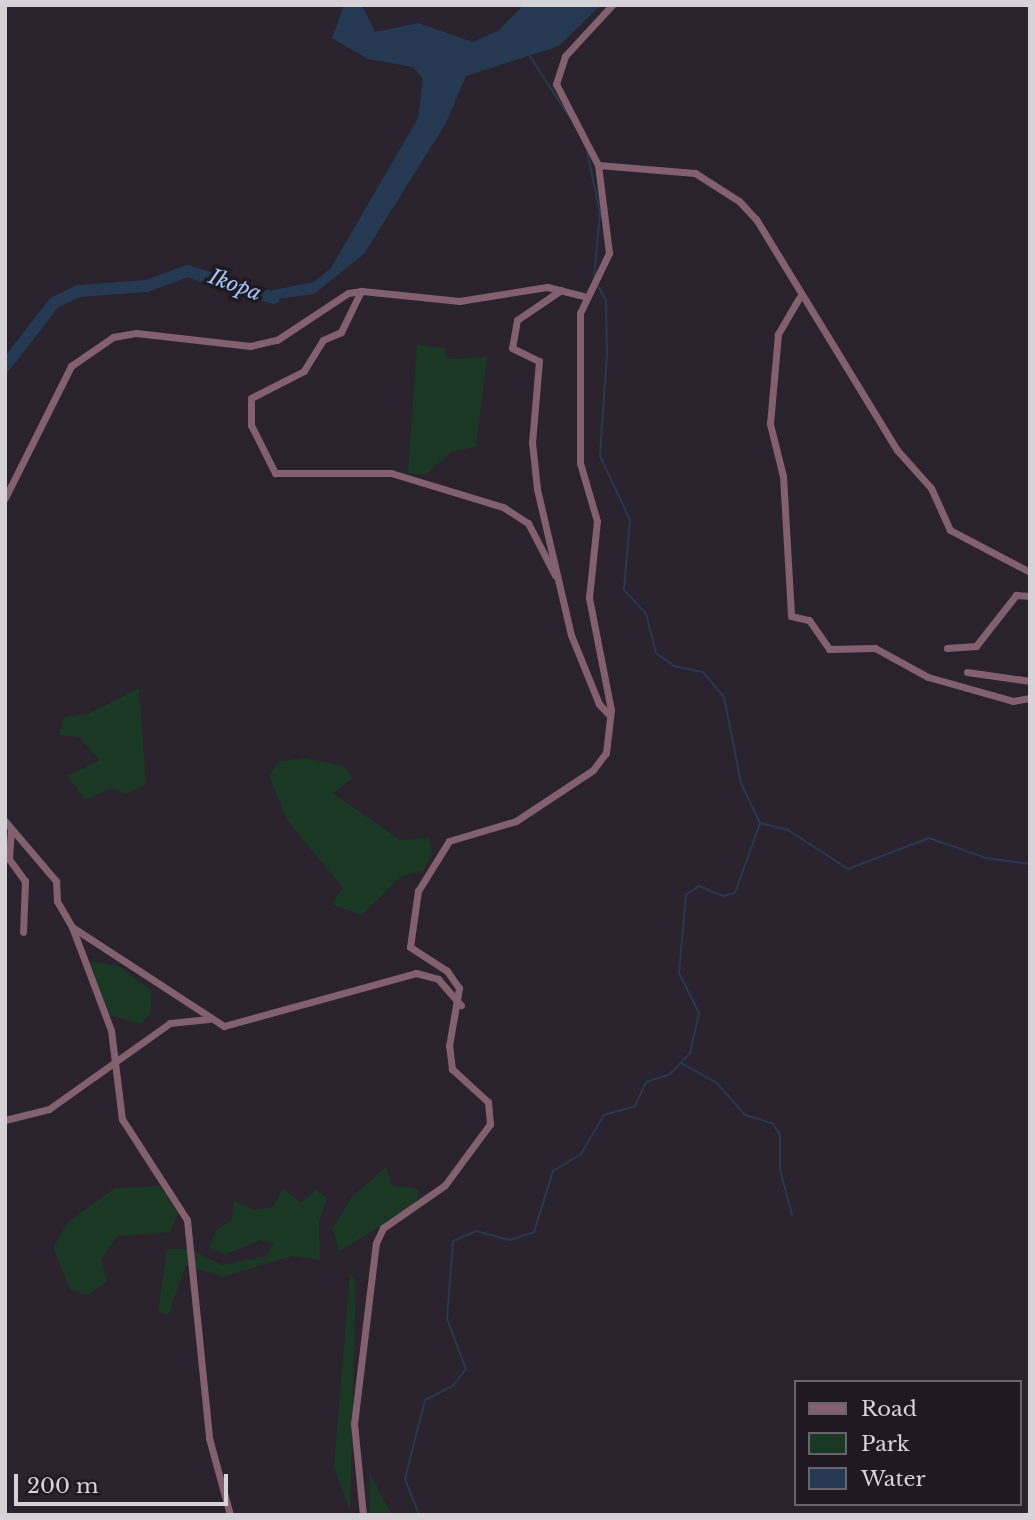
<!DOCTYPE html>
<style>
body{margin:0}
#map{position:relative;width:1035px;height:1520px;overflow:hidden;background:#2a222c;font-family:"Libre Baskerville",serif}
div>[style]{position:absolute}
.green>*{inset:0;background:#1b3824}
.water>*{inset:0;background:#253953}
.stream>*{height:2px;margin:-1px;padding:0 1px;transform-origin:1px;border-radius:1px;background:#253953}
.river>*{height:12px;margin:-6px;padding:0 6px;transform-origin:6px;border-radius:6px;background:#253953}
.minor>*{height:7px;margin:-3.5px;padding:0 3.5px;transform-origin:3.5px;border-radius:3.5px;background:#83606f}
span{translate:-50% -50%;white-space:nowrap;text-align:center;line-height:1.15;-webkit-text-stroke:7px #201922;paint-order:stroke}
.water-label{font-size:21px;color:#9fc6f8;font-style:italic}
.frame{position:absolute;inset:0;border:7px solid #d7d2d8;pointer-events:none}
.legend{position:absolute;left:794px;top:1380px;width:228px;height:126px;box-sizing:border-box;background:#201922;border:2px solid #69636b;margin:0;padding:9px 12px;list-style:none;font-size:21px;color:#d7d2d8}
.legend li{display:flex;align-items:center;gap:14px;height:35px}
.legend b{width:35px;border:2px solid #69636b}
.scale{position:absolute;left:14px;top:1474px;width:214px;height:32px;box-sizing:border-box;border:4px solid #d7d2d8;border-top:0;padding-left:9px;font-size:21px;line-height:24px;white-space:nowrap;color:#d7d2d8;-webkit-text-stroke:5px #201922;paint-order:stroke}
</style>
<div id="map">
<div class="green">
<i style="clip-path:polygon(417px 344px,444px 348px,448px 359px,487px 357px,476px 447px,451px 452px,426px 475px,408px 473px)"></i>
<i style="clip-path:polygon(139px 688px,146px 784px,126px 794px,111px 788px,86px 800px,67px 776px,100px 760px,79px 737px,59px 735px,64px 717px,88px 714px)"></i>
<i style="clip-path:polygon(302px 758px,344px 766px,353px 778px,333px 793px,400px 840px,429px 838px,432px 853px,423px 871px,402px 876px,362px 915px,331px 904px,343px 888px,287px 820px,269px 776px,278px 762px)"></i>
<i style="clip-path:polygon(90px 961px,119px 966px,152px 991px,150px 1015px,140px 1024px,109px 1015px)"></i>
<i style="clip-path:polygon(386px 1167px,392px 1185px,420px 1189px,416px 1204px,340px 1251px,332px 1229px,352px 1197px)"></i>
<i style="clip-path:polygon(160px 1186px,178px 1214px,170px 1232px,117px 1236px,101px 1260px,107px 1282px,87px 1295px,70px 1289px,53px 1248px,68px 1222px,115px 1188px)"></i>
<i style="clip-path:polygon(283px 1188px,301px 1203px,315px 1190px,327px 1198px,319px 1222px,320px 1260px,292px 1256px,223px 1277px,186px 1265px,168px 1315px,158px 1312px,167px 1249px,189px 1249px,222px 1265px,267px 1256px,273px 1243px,260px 1240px,226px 1254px,209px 1248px,216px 1230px,232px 1220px,234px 1201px,254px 1210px,273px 1207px)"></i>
<i style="clip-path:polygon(350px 1272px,356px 1282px,350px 1512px,334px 1467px)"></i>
<i style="clip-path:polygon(369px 1472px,392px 1515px,370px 1515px)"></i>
</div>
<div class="water">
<i style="clip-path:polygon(344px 5px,362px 5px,375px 32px,418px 23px,473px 42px,499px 30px,524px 5px,601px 5px,559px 46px,466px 76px,446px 123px,364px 254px,314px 294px,262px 301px,259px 293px,314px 282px,331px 268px,418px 118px,423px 79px,413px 67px,368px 59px,332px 38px)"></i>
</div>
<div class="stream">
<i style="left:529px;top:55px;width:75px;rotate:56.9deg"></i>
<i style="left:587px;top:151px;width:63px;rotate:78.2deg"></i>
<i style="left:600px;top:213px;width:66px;rotate:95.2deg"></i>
<i style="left:597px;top:284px;width:18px;rotate:61deg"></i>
<i style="left:606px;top:300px;width:53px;rotate:88.9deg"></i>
<i style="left:607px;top:353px;width:103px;rotate:93.9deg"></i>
<i style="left:600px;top:456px;width:71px;rotate:64.9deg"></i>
<i style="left:630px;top:520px;width:70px;rotate:94.9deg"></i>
<i style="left:624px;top:590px;width:33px;rotate:47deg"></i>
<i style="left:646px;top:614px;width:40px;rotate:75.6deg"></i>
<i style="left:656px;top:653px;width:22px;rotate:36deg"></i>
<i style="left:674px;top:666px;width:30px;rotate:12deg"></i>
<i style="left:703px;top:672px;width:33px;rotate:50deg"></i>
<i style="left:724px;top:697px;width:88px;rotate:78.8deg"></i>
<i style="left:741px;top:783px;width:44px;rotate:64.6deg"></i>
<i style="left:760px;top:823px;width:29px;rotate:14deg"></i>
<i style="left:788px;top:830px;width:72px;rotate:33deg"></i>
<i style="left:848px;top:869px;width:87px;rotate:-20.9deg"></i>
<i style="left:929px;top:838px;width:60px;rotate:19.3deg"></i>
<i style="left:986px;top:858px;width:44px;rotate:7.8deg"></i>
<i style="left:681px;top:1063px;width:41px;rotate:29.1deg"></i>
<i style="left:717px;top:1083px;width:43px;rotate:48.8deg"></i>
<i style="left:745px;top:1115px;width:28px;rotate:17deg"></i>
<i style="left:772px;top:1123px;width:14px;rotate:54deg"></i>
<i style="left:780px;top:1134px;width:35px;rotate:90deg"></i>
<i style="left:780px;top:1169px;width:48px;rotate:75.4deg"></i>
<i style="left:419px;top:1515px;width:39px;rotate:-111deg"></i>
<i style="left:405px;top:1479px;width:81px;rotate:-75.8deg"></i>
<i style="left:425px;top:1400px;width:31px;rotate:-27deg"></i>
<i style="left:453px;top:1386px;width:21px;rotate:-53deg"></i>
<i style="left:466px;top:1369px;width:53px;rotate:-110.8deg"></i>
<i style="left:447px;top:1319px;width:78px;rotate:-85.6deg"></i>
<i style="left:453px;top:1241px;width:25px;rotate:-23deg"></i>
<i style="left:476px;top:1231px;width:35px;rotate:15deg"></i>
<i style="left:510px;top:1240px;width:25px;rotate:-18deg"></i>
<i style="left:534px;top:1232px;width:64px;rotate:-72.7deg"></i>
<i style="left:553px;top:1171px;width:33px;rotate:-31deg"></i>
<i style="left:581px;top:1154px;width:45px;rotate:-59.5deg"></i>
<i style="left:604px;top:1115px;width:32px;rotate:-16deg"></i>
<i style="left:635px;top:1106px;width:26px;rotate:-65deg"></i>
<i style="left:646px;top:1082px;width:25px;rotate:-18deg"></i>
<i style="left:670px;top:1074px;width:29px;rotate:-46deg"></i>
<i style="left:690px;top:1053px;width:41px;rotate:-77.3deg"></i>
<i style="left:699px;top:1013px;width:45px;rotate:-116.6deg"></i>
<i style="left:679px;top:973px;width:78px;rotate:-84.9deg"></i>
<i style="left:686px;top:895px;width:16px;rotate:-35deg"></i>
<i style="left:699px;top:886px;width:26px;rotate:23deg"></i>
<i style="left:723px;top:896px;width:12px;rotate:-14deg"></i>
<i style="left:735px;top:893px;width:74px;rotate:-70.3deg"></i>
</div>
<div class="river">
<i style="left:5px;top:366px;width:80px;rotate:-52.1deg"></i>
<i style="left:54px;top:303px;width:28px;rotate:-26deg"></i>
<i style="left:79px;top:291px;width:68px;rotate:-4.2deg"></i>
<i style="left:147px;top:286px;width:43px;rotate:-20.6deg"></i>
<i style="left:187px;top:271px;width:91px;rotate:17.2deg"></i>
</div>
<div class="minor">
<i style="left:598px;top:165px;width:97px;rotate:4.7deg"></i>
<i style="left:695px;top:173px;width:52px;rotate:32.5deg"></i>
<i style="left:739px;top:201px;width:25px;rotate:47deg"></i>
<i style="left:756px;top:219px;width:271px;rotate:58.6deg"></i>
<i style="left:897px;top:450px;width:51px;rotate:48.2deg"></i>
<i style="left:931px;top:488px;width:46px;rotate:65.7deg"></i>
<i style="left:950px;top:530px;width:90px;rotate:27.7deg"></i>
<i style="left:561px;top:290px;width:53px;rotate:145.7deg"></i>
<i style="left:517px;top:320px;width:28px;rotate:100deg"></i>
<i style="left:512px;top:348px;width:30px;rotate:26deg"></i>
<i style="left:539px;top:361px;width:81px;rotate:94.9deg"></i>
<i style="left:532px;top:442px;width:47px;rotate:83.9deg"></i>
<i style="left:537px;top:489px;width:150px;rotate:76.9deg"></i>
<i style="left:571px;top:635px;width:74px;rotate:67.9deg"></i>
<i style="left:599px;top:704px;width:16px;rotate:47deg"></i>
<i style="left:361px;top:291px;width:46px;rotate:116deg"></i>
<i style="left:341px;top:332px;width:20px;rotate:156deg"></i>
<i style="left:323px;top:340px;width:36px;rotate:122deg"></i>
<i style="left:304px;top:371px;width:59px;rotate:153deg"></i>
<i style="left:251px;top:398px;width:27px;rotate:90deg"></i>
<i style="left:251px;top:425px;width:54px;rotate:63.4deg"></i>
<i style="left:275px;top:473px;width:116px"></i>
<i style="left:391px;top:473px;width:117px;rotate:16.9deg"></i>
<i style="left:503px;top:507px;width:30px;rotate:33deg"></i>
<i style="left:528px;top:523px;width:59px;rotate:62.6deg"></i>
<i style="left:799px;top:298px;width:42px;rotate:120.3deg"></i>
<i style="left:778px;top:334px;width:90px;rotate:95.1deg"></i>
<i style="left:770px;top:424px;width:54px;rotate:76deg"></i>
<i style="left:783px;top:476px;width:140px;rotate:86.7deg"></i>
<i style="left:791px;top:616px;width:18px;rotate:13deg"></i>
<i style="left:809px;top:620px;width:35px;rotate:55deg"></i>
<i style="left:829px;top:649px;width:46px;rotate:-1.2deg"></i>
<i style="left:875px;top:648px;width:60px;rotate:28.7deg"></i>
<i style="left:928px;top:677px;width:88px;rotate:15.8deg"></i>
<i style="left:1013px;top:701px;width:17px;rotate:-10deg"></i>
<i style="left:5px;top:498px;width:148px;rotate:-63.4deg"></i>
<i style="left:71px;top:366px;width:51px;rotate:-34.6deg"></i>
<i style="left:113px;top:337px;width:23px;rotate:-10deg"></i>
<i style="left:136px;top:333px;width:115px;rotate:6.5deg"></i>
<i style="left:250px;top:346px;width:28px;rotate:-13deg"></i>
<i style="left:277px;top:340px;width:85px;rotate:-33.5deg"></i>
<i style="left:348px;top:293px;width:14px;rotate:-8deg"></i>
<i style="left:362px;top:291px;width:98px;rotate:5.9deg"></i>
<i style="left:459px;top:301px;width:89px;rotate:-9deg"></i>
<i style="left:547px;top:287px;width:37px;rotate:14deg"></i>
<i style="left:947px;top:648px;width:29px;rotate:-4deg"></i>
<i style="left:976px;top:646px;width:65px;rotate:-51.9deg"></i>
<i style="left:1016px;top:595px;width:14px;rotate:4deg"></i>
<i style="left:967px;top:672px;width:64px;rotate:8.1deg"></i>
<i style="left:5px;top:821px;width:79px;rotate:49.6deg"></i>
<i style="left:56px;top:881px;width:20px;rotate:87deg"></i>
<i style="left:57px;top:901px;width:30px;rotate:60deg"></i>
<i style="left:72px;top:927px;width:181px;rotate:33.1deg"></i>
<i style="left:224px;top:1026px;width:199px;rotate:-15.4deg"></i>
<i style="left:416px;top:973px;width:23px;rotate:15deg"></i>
<i style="left:438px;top:979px;width:35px;rotate:49deg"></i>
<i style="left:11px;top:830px;width:29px;rotate:94deg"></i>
<i style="left:9px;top:859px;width:27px;rotate:54deg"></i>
<i style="left:25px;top:881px;width:51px;rotate:92.2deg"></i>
<i style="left:72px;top:927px;width:110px;rotate:69.3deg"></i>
<i style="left:111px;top:1030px;width:90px;rotate:83deg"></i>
<i style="left:122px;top:1119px;width:120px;rotate:57.2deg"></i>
<i style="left:187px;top:1220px;width:219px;rotate:84.2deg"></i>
<i style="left:209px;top:1438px;width:80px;rotate:74.7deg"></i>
<i style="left:5px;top:1120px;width:45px;rotate:-14deg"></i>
<i style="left:49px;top:1109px;width:148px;rotate:-35.4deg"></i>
<i style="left:170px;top:1023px;width:39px;rotate:-6deg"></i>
<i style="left:363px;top:1515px;width:91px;rotate:-95.6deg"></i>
<i style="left:354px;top:1424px;width:182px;rotate:-83.1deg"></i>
<i style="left:376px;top:1243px;width:17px;rotate:-65deg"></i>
<i style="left:383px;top:1228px;width:75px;rotate:-34.7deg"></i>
<i style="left:445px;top:1185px;width:76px;rotate:-53.6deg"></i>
<i style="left:490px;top:1124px;width:22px;rotate:-95deg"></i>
<i style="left:488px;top:1102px;width:49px;rotate:-137.5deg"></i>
<i style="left:452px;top:1069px;width:23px;rotate:-97deg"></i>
<i style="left:449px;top:1046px;width:59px;rotate:-80.2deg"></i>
<i style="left:459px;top:988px;width:21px;rotate:-125deg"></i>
<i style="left:447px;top:971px;width:44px;rotate:-147deg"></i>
<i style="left:410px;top:947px;width:57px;rotate:-81.9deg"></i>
<i style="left:418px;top:891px;width:59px;rotate:-58.2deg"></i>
<i style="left:449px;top:841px;width:70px;rotate:-16.6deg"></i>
<i style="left:516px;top:821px;width:92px;rotate:-33.5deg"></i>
<i style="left:593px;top:770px;width:21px;rotate:-53deg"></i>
<i style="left:606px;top:753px;width:43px;rotate:-83.4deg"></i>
<i style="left:611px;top:710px;width:114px;rotate:-101.1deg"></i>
<i style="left:589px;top:598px;width:77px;rotate:-84.1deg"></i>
<i style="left:597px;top:521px;width:60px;rotate:-106.3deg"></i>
<i style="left:580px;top:463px;width:150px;rotate:-90deg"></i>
<i style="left:580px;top:313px;width:67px;rotate:-64.2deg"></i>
<i style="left:609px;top:253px;width:89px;rotate:-97.1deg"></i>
<i style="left:598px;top:165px;width:91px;rotate:-117.4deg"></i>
<i style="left:556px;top:84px;width:29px;rotate:-72deg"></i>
<i style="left:565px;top:56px;width:69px;rotate:-47.3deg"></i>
</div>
<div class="water-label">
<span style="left:235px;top:285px;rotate:20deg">Ikopa</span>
</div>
<div class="frame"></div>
<ul class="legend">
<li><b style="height:9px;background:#83606f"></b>Road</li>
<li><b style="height:19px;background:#1b3824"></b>Park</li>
<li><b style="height:19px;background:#253953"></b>Water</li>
</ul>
<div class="scale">200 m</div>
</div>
